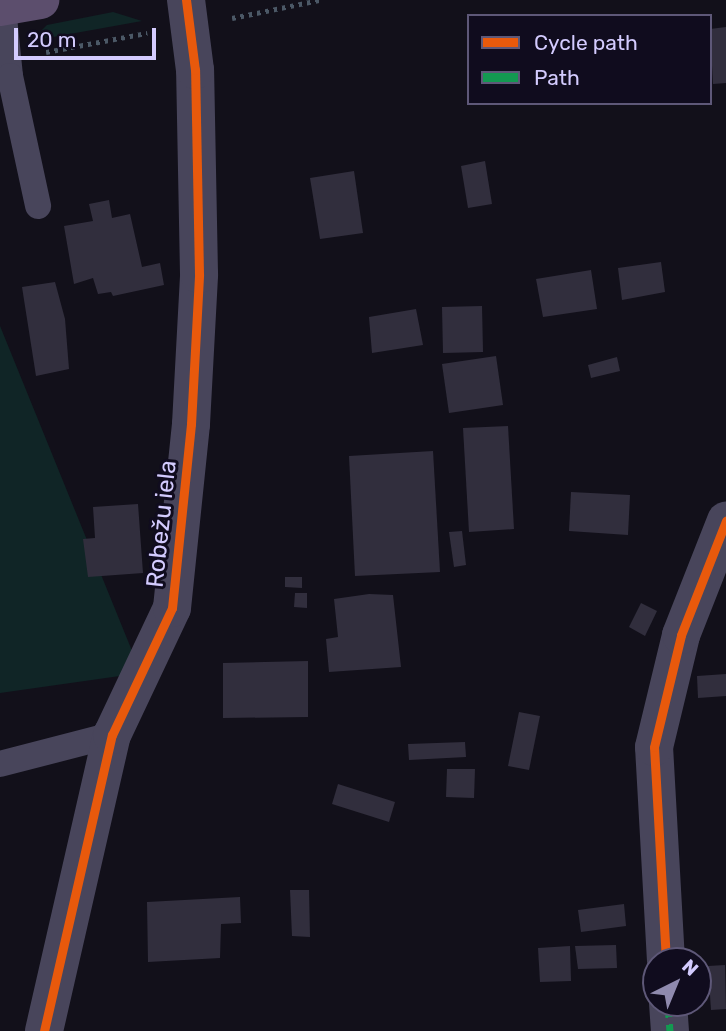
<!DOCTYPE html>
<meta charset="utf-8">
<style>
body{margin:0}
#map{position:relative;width:726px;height:1031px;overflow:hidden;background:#12101a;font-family:Rubik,sans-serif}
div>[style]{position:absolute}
.green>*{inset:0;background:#102526}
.building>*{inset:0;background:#312e3d}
.path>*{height:4.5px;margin-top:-2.25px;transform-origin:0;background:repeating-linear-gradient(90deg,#4b5866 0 3.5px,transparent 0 8.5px)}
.lane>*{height:26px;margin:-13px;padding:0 13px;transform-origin:13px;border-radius:13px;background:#48455b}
.street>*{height:38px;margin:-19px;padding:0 19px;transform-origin:19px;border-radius:19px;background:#48455b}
.primary>*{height:38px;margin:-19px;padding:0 19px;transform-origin:19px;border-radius:19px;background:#5c4e6d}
.quiet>*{height:7px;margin-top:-3.5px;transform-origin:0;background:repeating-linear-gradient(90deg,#139951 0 14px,transparent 0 21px)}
.cycleway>*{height:9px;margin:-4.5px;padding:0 4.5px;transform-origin:4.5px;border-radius:4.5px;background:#e8590c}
span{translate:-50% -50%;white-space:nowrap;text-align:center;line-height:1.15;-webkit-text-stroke:6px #100c1e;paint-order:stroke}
.street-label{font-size:24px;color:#d3cbfe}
.legend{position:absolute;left:467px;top:14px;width:245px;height:91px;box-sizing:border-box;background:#100c1e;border:2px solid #5e5878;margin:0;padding:9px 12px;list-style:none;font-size:21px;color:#d3cbfe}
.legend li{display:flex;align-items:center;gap:14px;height:35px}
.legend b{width:35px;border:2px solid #5e5878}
.north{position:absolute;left:642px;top:947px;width:70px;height:70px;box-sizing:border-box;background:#100c1e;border:2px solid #5e5878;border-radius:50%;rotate:43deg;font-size:19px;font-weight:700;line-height:28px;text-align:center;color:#d3cbfe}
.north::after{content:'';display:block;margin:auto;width:24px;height:32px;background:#8f8aae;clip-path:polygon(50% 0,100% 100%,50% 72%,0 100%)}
.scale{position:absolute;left:14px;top:28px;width:142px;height:32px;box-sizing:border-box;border:4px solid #d3cbfe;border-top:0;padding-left:9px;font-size:21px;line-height:24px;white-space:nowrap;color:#d3cbfe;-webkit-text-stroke:5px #100c1e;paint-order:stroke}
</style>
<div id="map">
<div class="green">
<i style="clip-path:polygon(113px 12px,142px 21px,31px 41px,47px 25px)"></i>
<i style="clip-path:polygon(0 326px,141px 673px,0 693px)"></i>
</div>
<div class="building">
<i style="clip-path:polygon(726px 27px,726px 83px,713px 84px,710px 29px)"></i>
<i style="clip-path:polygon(485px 161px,492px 204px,468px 208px,461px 166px)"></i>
<i style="clip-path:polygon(354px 171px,363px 233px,320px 239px,310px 178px)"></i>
<i style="clip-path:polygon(109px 200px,112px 218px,130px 214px,142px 267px,160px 263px,164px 285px,113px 296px,111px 292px,98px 294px,93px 278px,74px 284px,64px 226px,93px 221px,89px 204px)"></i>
<i style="clip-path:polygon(661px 262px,665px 292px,622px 300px,618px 268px)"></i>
<i style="clip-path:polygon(591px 270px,597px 309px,543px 317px,536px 279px)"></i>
<i style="clip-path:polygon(55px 282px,65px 319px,69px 369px,36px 376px,22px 287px)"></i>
<i style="clip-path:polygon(482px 306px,483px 352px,443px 353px,442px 307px)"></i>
<i style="clip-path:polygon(416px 309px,423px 345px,372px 353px,369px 317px)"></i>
<i style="clip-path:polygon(496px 356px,503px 405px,449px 413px,442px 364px)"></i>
<i style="clip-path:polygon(617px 357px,620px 371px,591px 378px,588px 365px)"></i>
<i style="clip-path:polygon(508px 426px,514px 529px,469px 532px,463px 428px)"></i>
<i style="clip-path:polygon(433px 451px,440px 572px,355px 576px,349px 456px)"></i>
<i style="clip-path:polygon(571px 492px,630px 495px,628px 535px,569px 531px)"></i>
<i style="clip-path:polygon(138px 504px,143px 573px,88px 577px,83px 539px,95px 538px,93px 507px)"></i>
<i style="clip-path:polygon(462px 531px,466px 565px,454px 567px,449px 532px)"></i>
<i style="clip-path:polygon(285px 577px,302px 577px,302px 588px,285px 587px)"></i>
<i style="clip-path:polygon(295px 593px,307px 593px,307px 608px,294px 607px)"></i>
<i style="clip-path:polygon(369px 594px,393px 595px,401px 667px,329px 672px,326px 639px,338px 637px,334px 599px)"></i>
<i style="clip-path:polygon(641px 603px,657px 611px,645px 636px,629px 627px)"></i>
<i style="clip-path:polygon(308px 661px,308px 717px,223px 718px,223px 663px)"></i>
<i style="clip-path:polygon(726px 674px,726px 696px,698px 698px,697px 676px)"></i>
<i style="clip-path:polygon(519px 712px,540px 716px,529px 770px,508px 766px)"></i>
<i style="clip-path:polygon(465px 742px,466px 757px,409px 760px,408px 744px)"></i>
<i style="clip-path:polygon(447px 769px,475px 769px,474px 798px,446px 797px)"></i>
<i style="clip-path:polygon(338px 784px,395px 802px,389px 822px,332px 804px)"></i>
<i style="clip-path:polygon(290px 890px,309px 890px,310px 937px,292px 936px)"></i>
<i style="clip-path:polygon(240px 897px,241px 923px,221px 924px,220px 958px,148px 962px,147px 902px)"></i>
<i style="clip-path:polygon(624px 904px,626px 926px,581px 932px,578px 910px)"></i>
<i style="clip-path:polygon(616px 945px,617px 968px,578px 969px,575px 946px)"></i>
<i style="clip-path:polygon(570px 946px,571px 981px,540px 982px,538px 948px)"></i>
<i style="clip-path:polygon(725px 965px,726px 1009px,711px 1010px,708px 966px)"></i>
</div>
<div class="path">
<i style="left:232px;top:18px;width:90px;rotate:-11.6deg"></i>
<i style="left:46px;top:52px;width:103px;rotate:-10.7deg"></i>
</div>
<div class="lane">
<i style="left:3px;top:7px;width:69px;rotate:84.2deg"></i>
<i style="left:10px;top:76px;width:133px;rotate:77.8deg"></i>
<i style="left:0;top:764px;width:116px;rotate:-14.5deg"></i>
</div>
<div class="street">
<i style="left:666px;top:961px;width:214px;rotate:-93.2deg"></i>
<i style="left:654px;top:747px;width:115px;rotate:-76.4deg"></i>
<i style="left:681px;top:635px;width:123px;rotate:-68.5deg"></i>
<i style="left:668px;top:1003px;width:28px;rotate:86deg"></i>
<i style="left:44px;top:1031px;width:304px;rotate:-77.1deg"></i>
<i style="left:112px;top:735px;width:140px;rotate:-64.7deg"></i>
<i style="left:172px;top:608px;width:185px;rotate:-84.1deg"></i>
<i style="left:191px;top:424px;width:150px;rotate:-86.9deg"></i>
<i style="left:199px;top:274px;width:204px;rotate:-91.1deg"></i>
<i style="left:195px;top:70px;width:71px;rotate:-97.3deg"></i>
</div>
<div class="primary">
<i style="left:0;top:7px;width:41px;rotate:-9.9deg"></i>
</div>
<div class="quiet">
<i style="left:668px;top:1003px;width:28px;rotate:86deg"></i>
</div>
<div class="cycleway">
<i style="left:666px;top:961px;width:214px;rotate:-93.2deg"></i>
<i style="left:654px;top:747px;width:115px;rotate:-76.4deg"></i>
<i style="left:681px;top:635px;width:123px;rotate:-68.5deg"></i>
<i style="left:44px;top:1031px;width:304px;rotate:-77.1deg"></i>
<i style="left:112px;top:735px;width:140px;rotate:-64.7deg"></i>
<i style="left:172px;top:608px;width:185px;rotate:-84.1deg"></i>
<i style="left:191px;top:424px;width:150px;rotate:-86.9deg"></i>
<i style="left:199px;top:274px;width:204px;rotate:-91.1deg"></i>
<i style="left:195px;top:70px;width:71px;rotate:-97.3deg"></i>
</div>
<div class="street-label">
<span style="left:162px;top:524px;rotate:-84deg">Robežu iela</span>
</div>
<ul class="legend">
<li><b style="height:9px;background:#e8590c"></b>Cycle path</li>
<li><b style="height:9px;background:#139951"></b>Path</li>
</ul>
<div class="north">N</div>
<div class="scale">20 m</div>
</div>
